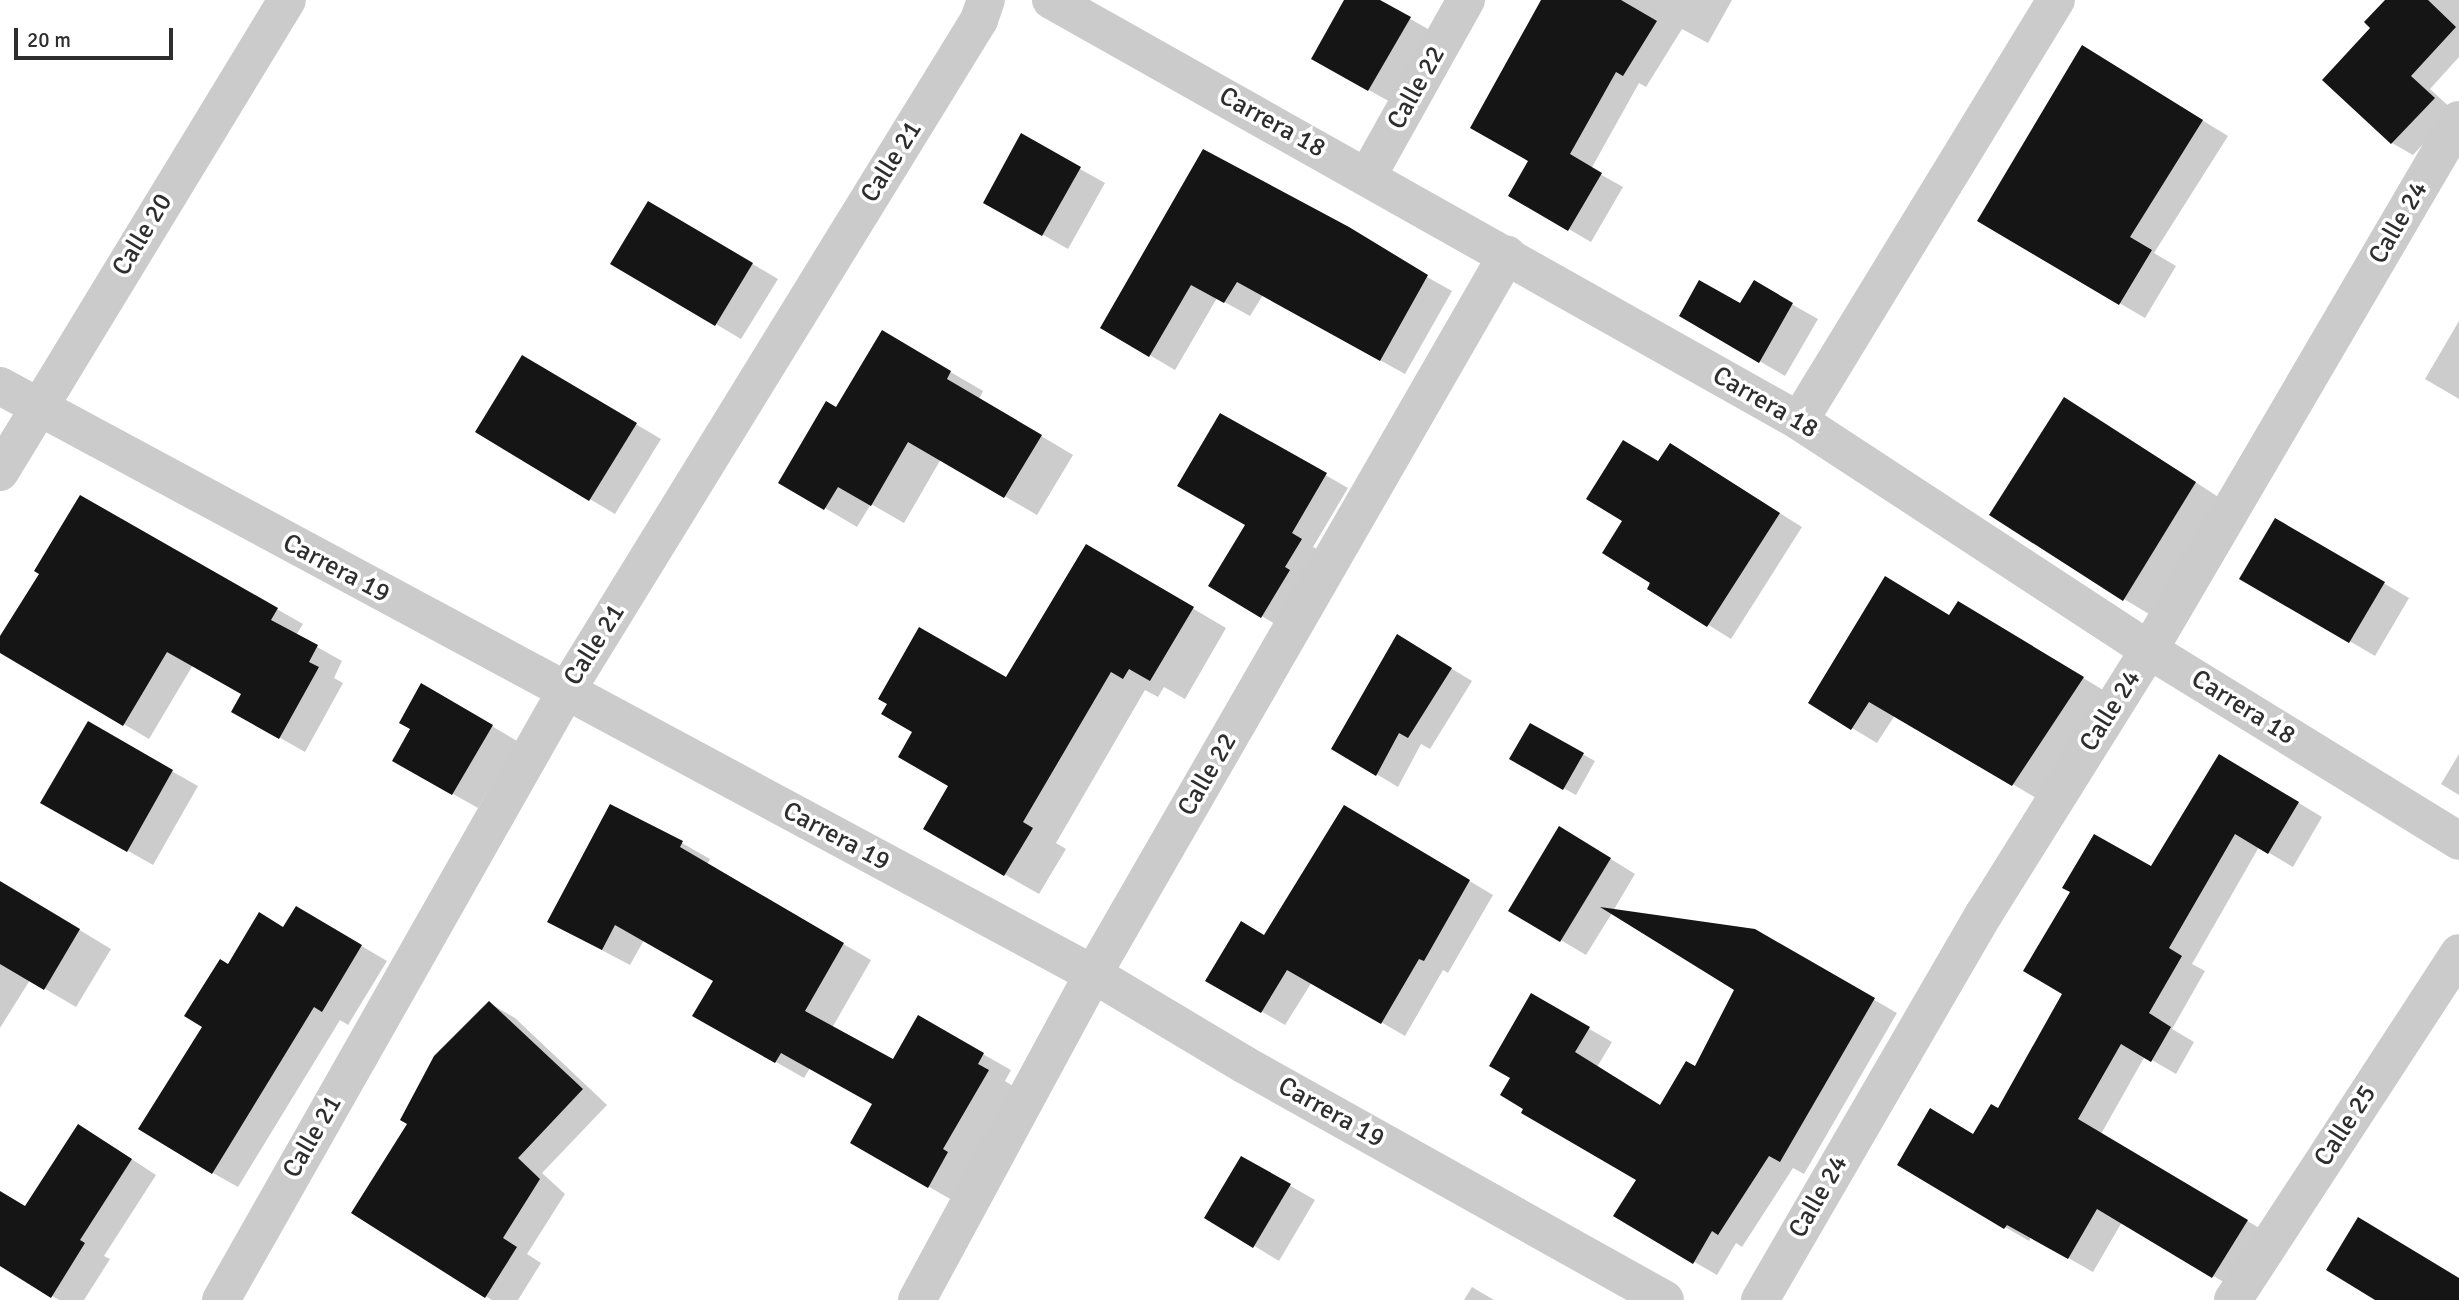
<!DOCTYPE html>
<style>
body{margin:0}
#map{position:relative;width:2459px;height:1300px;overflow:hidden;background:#fff;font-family:Signika,sans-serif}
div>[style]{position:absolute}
.shadow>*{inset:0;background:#0003}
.building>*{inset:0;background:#151515}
.minor>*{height:38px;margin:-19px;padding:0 19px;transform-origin:19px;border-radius:19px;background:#cbcbcb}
span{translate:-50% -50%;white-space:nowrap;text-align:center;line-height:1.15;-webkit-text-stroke:7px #fff;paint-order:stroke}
.street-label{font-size:26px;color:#2e2e2e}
.scale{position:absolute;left:14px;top:28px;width:159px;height:32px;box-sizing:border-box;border:4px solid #2e2e2e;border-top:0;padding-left:9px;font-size:21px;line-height:24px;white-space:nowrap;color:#2e2e2e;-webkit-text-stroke:5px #fff;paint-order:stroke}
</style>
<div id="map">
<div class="shadow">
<i style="clip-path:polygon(1346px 0,1377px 0,1435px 33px,1394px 104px,1338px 73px)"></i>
<i style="clip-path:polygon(1545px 0,1732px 0,1708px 43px,1682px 29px,1646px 87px,1639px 83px,1591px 169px,1623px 187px,1591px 242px,1510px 195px,1531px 160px)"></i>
<i style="clip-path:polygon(2387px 0,2459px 0,2459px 57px,2430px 89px,2454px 111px,2413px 155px,2392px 143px,2325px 80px,2373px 27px)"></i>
<i style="clip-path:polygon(2107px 62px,2228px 136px,2154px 253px,2176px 266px,2145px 318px,1979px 221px)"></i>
<i style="clip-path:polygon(1021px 136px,1105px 183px,1068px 249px,985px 202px)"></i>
<i style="clip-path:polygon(1203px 152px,1452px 291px,1405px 374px,1263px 295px,1250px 316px,1217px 298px,1175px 370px,1102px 327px)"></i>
<i style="clip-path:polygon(649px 203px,778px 279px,741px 339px,613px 263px)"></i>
<i style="clip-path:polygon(1754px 283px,1818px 319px,1785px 376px,1682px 316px,1741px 306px)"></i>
<i style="clip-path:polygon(2459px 321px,2459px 399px,2425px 379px)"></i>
<i style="clip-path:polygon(882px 332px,983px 391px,979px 399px,1073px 455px,1037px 515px,941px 459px,904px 523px,871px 504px,857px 527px,781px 482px,837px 409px)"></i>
<i style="clip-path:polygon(522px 357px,661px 439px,615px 514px,477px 432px)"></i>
<i style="clip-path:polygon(2090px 414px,2220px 498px,2149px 614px,2124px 599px)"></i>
<i style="clip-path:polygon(1221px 415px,1348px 488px,1313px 547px,1324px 553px,1285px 630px,1210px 585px,1248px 525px)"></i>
<i style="clip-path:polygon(1693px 459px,1802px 527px,1731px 639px,1649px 588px,1659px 463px)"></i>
<i style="clip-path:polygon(80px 497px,303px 624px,296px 635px,342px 661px,334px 678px,343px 683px,305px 752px,233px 711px,243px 694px,193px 665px,149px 739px,0 651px,0 639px,41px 574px)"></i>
<i style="clip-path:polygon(2276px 520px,2409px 598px,2375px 656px,2242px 578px)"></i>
<i style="clip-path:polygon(1087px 546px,1226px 628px,1185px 699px,1164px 687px,1158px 697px,1145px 690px,1056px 843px,1066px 849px,1039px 894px,925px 829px)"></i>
<i style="clip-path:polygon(1950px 617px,1984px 618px,2108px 693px,2038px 799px,1895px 715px,1877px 743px,1810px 703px)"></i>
<i style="clip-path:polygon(1419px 649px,1472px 681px,1430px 749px,1421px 744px,1398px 787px,1333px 748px)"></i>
<i style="clip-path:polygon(422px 685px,517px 741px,478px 808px,394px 761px,412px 730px)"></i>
<i style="clip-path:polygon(88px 724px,198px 786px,153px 865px,42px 802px)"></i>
<i style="clip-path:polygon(1530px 725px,1595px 761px,1576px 795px,1511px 759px)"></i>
<i style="clip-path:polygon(2459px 754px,2459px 795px,2441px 784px)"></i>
<i style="clip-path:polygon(2244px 770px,2322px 817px,2293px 867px,2259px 847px,2192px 964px,2205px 971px,2172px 1029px,2194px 1042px,2176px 1074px,2145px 1056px,2101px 1134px,2271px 1235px,2237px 1290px,2122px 1222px,2093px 1272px,2031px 1237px,2029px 1241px,1899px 1165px,1974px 1136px,1998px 1110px,2151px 869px)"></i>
<i style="clip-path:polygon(1345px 807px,1493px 895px,1448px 973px,1443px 970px,1405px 1036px,1312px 982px,1285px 1025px,1208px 980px,1265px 937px)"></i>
<i style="clip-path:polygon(682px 843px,710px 859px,707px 865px,871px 960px,832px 1028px,893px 1062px,919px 1018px,1011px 1070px,1005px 1081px,1016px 1088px,957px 1203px,852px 1142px,875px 1104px,810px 1068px,804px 1078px,695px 1016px,715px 981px,644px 940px,630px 965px,577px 937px)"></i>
<i style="clip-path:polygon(1585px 843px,1635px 874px,1613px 911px,1754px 931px,1897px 1013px,1804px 1174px,1793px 1168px,1742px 1247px,1736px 1243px,1717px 1275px,1615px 1216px,1638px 1180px,1526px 1109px,1512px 1078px,1532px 996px,1612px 1042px,1597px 1067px,1661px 1106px,1695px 1068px,1736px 989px,1612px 913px,1586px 955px,1510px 910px)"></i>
<i style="clip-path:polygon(0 882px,111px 949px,76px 1007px,30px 980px,0 1028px)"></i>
<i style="clip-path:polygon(297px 908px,387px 961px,348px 1025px,340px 1020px,238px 1187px,213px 1173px,204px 1027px,229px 966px,284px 929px)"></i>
<i style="clip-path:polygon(489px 1003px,515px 1018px,607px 1105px,542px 1173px,565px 1194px,527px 1254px,541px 1263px,518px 1300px,492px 1300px,353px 1212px)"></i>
<i style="clip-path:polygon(104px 1141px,156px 1175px,104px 1256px,110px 1259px,84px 1300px,59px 1300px,0 1264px,0 1193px,26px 1208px)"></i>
<i style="clip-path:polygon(1242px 1158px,1315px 1200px,1279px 1261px,1207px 1217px)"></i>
<i style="clip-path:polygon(1472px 1287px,1494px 1300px,1464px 1300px)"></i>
</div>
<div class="building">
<i style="clip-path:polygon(1344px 0,1380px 0,1411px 17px,1368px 91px,1311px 59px)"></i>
<i style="clip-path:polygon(1541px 0,1621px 0,1657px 21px,1623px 76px,1616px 72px,1570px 154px,1602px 173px,1568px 231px,1508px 196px,1528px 161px,1470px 128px)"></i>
<i style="clip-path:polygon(2385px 0,2428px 0,2456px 27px,2411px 76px,2435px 98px,2391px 144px,2322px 80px,2370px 28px,2364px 22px)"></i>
<i style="clip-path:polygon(2082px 45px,2203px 120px,2130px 237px,2152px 250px,2119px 305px,1977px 221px)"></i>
<i style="clip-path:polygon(1021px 133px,1081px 167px,1042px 236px,983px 203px)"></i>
<i style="clip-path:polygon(1203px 149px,1349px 227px,1428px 275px,1380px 361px,1237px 282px,1224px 303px,1191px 285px,1149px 357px,1100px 328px)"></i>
<i style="clip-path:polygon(648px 201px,753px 263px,715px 326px,610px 264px)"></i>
<i style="clip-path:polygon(1699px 280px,1740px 303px,1754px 280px,1793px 303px,1759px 363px,1679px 316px)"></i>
<i style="clip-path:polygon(882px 330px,951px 371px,947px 379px,1042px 435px,1004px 498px,908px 442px,871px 506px,838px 487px,824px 510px,778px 483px,826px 401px,836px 407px)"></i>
<i style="clip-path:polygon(522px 355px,637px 423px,589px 501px,475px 432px)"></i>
<i style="clip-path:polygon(2064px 397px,2196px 482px,2123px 601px,1989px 515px)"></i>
<i style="clip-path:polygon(1220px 413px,1327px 473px,1292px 533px,1302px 539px,1285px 567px,1290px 570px,1261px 618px,1208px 586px,1245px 525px,1177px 486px)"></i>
<i style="clip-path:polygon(1623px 440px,1658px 461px,1670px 443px,1780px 513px,1707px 627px,1647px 589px,1650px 583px,1602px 553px,1622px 521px,1586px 499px)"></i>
<i style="clip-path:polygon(80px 495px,278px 608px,271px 620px,318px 645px,309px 662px,319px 667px,279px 739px,231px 712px,241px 694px,167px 652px,123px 726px,0 653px,0 636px,39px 574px,34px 571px)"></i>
<i style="clip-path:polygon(2275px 518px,2385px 582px,2349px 643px,2239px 579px)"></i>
<i style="clip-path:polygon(1086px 544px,1194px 607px,1150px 681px,1129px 669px,1123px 679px,1111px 672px,1023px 822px,1033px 828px,1004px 876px,923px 829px,948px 786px,898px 757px,912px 732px,881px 714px,887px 704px,878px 699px,919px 627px,1006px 677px)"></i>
<i style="clip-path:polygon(1885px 576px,1949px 615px,1958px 601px,2084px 677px,2012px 786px,1869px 702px,1851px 730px,1808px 703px)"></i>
<i style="clip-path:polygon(1397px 634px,1452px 668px,1408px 738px,1399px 733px,1376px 776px,1331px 749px)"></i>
<i style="clip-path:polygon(421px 683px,493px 725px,452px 795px,392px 761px,410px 729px,399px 723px)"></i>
<i style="clip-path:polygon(88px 721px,173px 770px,127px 852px,40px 803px)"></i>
<i style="clip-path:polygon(1530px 723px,1584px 753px,1563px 790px,1509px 759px)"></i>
<i style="clip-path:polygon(2219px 754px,2299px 802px,2268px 854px,2235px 834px,2169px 948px,2182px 956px,2149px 1013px,2171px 1027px,2151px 1062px,2121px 1044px,2078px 1119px,2248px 1220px,2212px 1278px,2097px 1209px,2068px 1259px,2007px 1225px,2004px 1229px,1897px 1165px,1930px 1108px,1973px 1134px,1991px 1104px,1998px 1108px,2062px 994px,2023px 971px,2070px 892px,2062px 888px,2094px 834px,2151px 866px)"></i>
<i style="clip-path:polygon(610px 804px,683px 841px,680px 847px,844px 943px,805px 1011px,893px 1059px,918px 1015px,984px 1053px,978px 1064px,989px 1070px,943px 1149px,948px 1152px,928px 1188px,850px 1143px,872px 1104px,781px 1053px,775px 1063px,692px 1016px,713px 981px,615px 925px,602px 950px,547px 922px)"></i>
<i style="clip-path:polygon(1344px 805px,1470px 880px,1424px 961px,1419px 959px,1381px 1024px,1287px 970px,1261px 1013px,1205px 981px,1241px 921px,1264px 935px)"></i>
<i style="clip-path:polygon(1559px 826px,1611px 858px,1560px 942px,1508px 911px)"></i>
<i style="clip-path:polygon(0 881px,80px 929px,44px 990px,0 964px)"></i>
<i style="clip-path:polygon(296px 906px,362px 945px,322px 1012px,314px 1007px,212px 1174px,138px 1129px,202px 1027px,184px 1016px,220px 959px,228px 964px,259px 912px,283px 927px)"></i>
<i style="clip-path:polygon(1600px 907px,1755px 929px,1875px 998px,1780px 1162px,1769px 1156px,1718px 1235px,1712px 1231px,1693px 1264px,1613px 1216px,1636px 1180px,1521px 1113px,1523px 1109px,1500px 1095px,1510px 1078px,1489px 1066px,1531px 993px,1590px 1027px,1575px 1052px,1660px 1105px,1686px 1061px,1695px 1066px,1734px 990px)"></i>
<i style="clip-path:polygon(489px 1001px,583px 1089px,518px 1158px,540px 1179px,503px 1238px,517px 1247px,485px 1298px,351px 1213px,407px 1124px,400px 1120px,434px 1056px)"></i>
<i style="clip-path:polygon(78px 1124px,132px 1159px,80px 1240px,85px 1243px,51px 1298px,0 1266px,0 1191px,25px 1206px)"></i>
<i style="clip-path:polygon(1241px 1156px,1291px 1184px,1253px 1248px,1204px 1218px)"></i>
<i style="clip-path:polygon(2358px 1217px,2459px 1278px,2459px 1300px,2375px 1300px,2326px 1270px)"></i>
</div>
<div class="minor">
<i style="left:1051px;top:0;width:858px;rotate:29.37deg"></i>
<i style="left:1799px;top:421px;width:418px;rotate:33.2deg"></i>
<i style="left:2149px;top:650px;width:364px;rotate:31.6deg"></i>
<i style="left:1367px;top:177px;width:203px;rotate:-60.8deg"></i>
<i style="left:0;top:386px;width:1241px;rotate:28.28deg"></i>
<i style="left:1093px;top:974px;width:177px;rotate:30.9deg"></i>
<i style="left:1245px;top:1065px;width:481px;rotate:29.2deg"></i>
<i style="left:1799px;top:421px;width:493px;rotate:-58.6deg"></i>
<i style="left:0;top:472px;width:552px;rotate:-58.7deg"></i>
<i style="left:221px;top:1300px;width:698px;rotate:-60.46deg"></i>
<i style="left:565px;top:693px;width:790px;rotate:-58.4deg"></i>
<i style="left:979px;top:20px;width:21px;rotate:-71deg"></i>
<i style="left:917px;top:1300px;width:370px;rotate:-61.6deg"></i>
<i style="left:1093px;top:974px;width:830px;rotate:-60.07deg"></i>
<i style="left:1760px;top:1300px;width:446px;rotate:-59.9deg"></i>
<i style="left:1984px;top:914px;width:311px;rotate:-58deg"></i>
<i style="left:2149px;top:650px;width:614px;rotate:-59.68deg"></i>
<i style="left:2233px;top:1300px;width:414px;rotate:-56.9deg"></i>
</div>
<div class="street-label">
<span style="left:1417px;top:88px;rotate:-61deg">Calle 22</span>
<span style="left:1272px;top:123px;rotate:29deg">Carrera 18</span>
<span style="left:892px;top:162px;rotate:-58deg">Calle 21</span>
<span style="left:2399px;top:223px;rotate:-60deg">Calle 24</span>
<span style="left:143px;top:235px;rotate:-59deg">Calle 20</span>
<span style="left:1765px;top:403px;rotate:30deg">Carrera 18</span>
<span style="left:336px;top:569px;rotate:28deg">Carrera 19</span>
<span style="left:595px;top:645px;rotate:-58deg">Calle 21</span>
<span style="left:2243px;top:708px;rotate:32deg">Carrera 18</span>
<span style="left:2111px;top:711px;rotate:-58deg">Calle 24</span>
<span style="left:1208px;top:775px;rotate:-60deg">Calle 22</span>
<span style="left:836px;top:837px;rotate:28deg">Carrera 19</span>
<span style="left:1331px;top:1113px;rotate:29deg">Carrera 19</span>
<span style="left:2346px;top:1126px;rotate:-57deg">Calle 25</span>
<span style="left:313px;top:1137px;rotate:-60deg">Calle 21</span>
<span style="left:1819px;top:1197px;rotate:-60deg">Calle 24</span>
</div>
<div class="scale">20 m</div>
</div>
